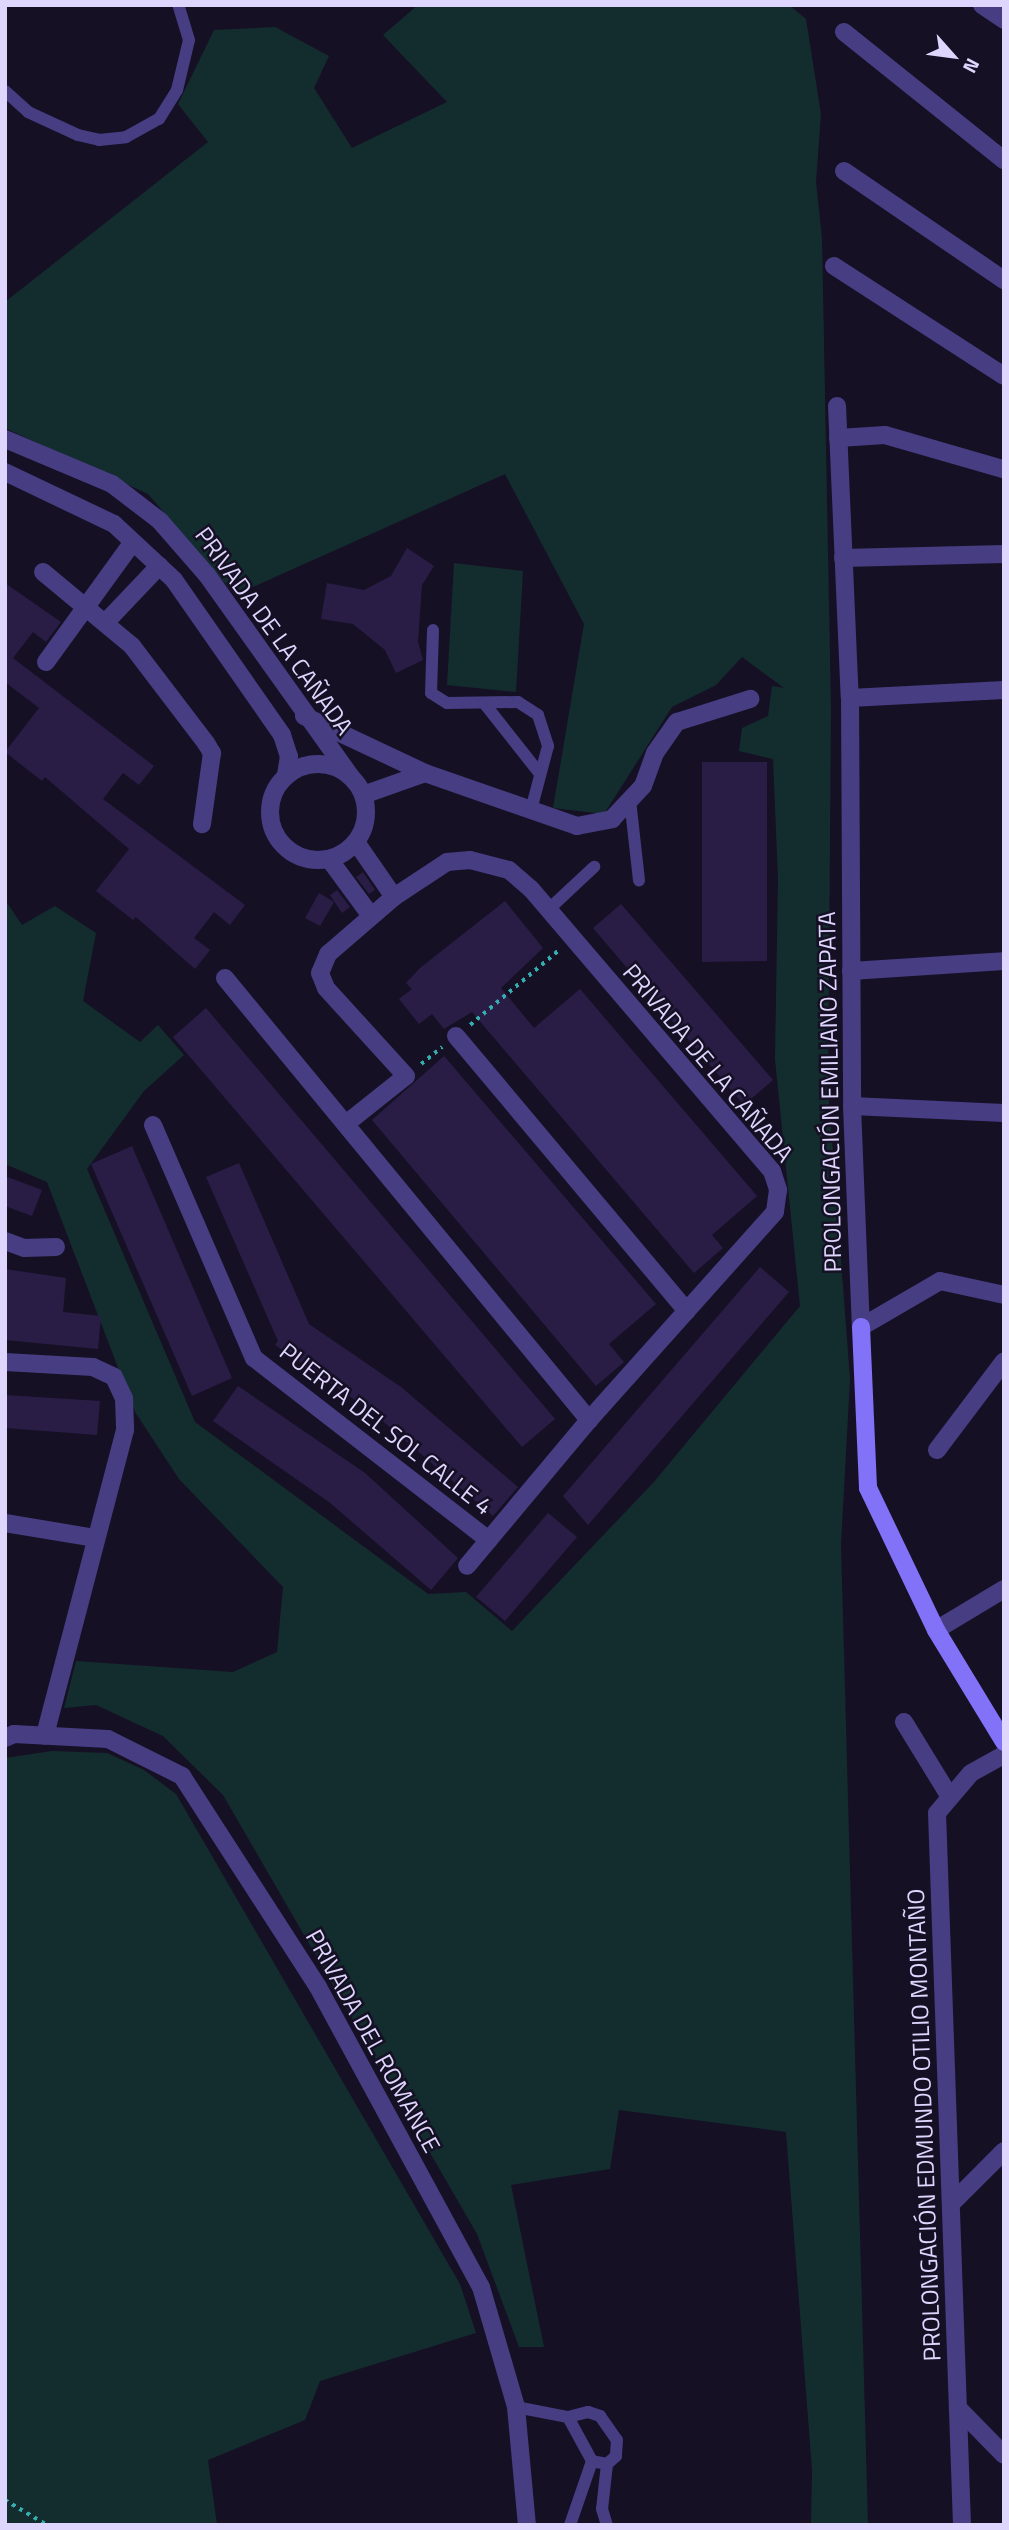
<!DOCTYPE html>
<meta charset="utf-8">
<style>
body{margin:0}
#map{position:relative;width:1009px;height:2530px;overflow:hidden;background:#161025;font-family:"Titillium Web",sans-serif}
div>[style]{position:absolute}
.green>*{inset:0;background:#132d2f}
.building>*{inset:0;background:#291d45}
.path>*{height:3.5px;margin-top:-1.75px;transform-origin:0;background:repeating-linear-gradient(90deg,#35aeb2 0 3.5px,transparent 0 8.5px)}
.lane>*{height:12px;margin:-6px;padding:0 6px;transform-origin:6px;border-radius:6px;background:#473d82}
.street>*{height:18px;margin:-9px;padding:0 9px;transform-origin:9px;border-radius:9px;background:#473d82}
.street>.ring{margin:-9px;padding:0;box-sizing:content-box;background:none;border:18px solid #473d82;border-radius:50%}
.secondary>*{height:18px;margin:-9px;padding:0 9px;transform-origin:9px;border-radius:9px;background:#8272f8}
span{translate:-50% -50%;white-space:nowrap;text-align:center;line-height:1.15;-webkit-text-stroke:5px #161025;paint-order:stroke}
.street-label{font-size:24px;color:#ded6fd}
.frame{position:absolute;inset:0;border:7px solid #ded6fd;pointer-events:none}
.north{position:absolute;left:918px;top:21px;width:70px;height:70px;-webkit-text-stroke:5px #161025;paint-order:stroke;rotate:118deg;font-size:19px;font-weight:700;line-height:28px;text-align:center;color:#ded6fd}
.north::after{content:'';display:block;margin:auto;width:24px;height:32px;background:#ded6fd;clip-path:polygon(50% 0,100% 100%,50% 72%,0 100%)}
</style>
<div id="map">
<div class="green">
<i style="clip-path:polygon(418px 5px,789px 5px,806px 19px,821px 114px,816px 182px,822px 238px,831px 710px,828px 1088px,850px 1379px,841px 1545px,868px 2525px,811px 2525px,812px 2470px,786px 2132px,619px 2110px,610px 2169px,511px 2185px,544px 2347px,519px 2347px,477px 2234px,223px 1795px,163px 1736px,96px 1705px,64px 1708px,76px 1661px,233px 1672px,277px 1652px,283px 1587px,179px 1479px,135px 1412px,47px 1182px,5px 1164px,5px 900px,22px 925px,55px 906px,96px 933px,83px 1001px,140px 1042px,158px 1025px,184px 1055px,144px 1091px,87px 1169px,195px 1422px,428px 1594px,466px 1592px,512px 1631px,653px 1483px,800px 1306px,775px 1059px,778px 879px,773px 759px,739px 751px,742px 728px,768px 716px,772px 686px,784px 688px,742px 657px,716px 685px,672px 707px,604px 814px,553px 808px,584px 624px,505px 474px,235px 595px,148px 494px,5px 428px,5px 302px,208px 142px,178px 104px,214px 30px,275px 27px,329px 56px,314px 88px,352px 148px,447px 102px,383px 35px)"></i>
<i style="clip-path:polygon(454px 563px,523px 571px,516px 692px,447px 685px)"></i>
<i style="clip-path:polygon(52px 1751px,107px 1753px,144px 1770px,176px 1794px,460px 2284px,476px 2333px,320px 2381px,305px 2420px,208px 2460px,217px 2525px,5px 2525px,5px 1758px)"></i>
</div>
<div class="building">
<i style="clip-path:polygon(407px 548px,434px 566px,422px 585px,418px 642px,423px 660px,396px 673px,385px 650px,353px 624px,321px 619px,327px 583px,364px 590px,391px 576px)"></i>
<i style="clip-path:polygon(5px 583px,61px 622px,46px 642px,33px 632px,13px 658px,154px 766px,139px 785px,123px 773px,103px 799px,245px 905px,230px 925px,214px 912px,194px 938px,210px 950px,195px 969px,136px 917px,133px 920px,96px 891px,129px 849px,45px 777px,42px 781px,5px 752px,39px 708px,5px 682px)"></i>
<i style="clip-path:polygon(702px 762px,767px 762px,767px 961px,702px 962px)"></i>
<i style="clip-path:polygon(363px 872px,375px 890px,369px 894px,356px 877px)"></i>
<i style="clip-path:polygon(337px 890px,350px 907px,342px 913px,330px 895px)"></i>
<i style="clip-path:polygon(319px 893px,334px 902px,320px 926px,305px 918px)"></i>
<i style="clip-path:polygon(505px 901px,543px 948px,501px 988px,534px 1028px,580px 989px,757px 1196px,712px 1235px,723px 1248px,694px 1273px,472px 1012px,444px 1029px,432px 1014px,419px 1024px,399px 999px,412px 989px,406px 983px,420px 968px)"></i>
<i style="clip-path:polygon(621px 904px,773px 1080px,744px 1105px,593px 928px)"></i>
<i style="clip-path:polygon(206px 1008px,555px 1419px,522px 1447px,173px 1037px)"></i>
<i style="clip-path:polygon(444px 1056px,656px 1304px,609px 1344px,624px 1362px,596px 1386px,372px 1120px)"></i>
<i style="clip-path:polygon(132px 1146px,232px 1378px,192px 1396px,91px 1164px)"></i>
<i style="clip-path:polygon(239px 1163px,309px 1324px,401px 1387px,518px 1487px,493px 1516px,371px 1411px,275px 1345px,278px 1341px,206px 1177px)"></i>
<i style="clip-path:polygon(5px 1176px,42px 1190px,32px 1216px,5px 1206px)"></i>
<i style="clip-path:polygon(760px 1267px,789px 1292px,588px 1525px,563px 1496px)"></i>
<i style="clip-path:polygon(5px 1269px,66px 1278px,63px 1312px,101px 1316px,98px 1349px,5px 1340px)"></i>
<i style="clip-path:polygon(238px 1386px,365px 1473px,458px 1558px,431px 1590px,329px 1502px,213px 1421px)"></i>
<i style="clip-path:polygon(5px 1395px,100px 1401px,97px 1435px,5px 1428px)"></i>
<i style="clip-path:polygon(548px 1513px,577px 1537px,505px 1621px,476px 1597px)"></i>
</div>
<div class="path">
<i style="left:470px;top:1025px;width:115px;rotate:-40.1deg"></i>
<i style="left:421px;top:1064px;width:27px;rotate:-39deg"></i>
<i style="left:5px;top:2500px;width:49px;rotate:30.8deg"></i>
</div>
<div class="lane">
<i style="left:5px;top:91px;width:31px;rotate:42deg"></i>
<i style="left:28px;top:112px;width:55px;rotate:24.7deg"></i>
<i style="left:78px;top:135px;width:22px;rotate:13deg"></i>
<i style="left:99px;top:140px;width:27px;rotate:-6deg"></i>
<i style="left:126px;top:137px;width:38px;rotate:-29deg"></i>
<i style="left:159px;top:119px;width:34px;rotate:-58deg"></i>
<i style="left:177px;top:90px;width:51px;rotate:-76.5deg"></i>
<i style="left:189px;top:40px;width:37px;rotate:-107deg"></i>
<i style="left:433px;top:630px;width:63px;rotate:91.8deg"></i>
<i style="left:431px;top:693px;width:19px;rotate:32deg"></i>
<i style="left:447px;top:703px;width:71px;rotate:-0.8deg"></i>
<i style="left:518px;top:702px;width:24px;rotate:33deg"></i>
<i style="left:538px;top:715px;width:33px;rotate:72deg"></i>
<i style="left:548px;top:746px;width:66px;rotate:104.9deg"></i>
<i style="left:484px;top:703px;width:90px;rotate:51.7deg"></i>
<i style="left:630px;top:800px;width:81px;rotate:83.6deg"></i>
<i style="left:549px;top:909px;width:62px;rotate:-43deg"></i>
<i style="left:516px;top:2407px;width:53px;rotate:10.9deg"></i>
<i style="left:568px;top:2417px;width:21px;rotate:-14deg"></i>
<i style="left:588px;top:2412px;width:13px;rotate:18deg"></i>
<i style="left:600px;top:2416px;width:29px;rotate:55deg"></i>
<i style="left:617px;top:2440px;width:16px;rotate:94deg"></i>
<i style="left:616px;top:2456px;width:12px;rotate:138deg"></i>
<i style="left:607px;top:2464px;width:15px;rotate:-169deg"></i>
<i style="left:592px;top:2461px;width:50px;rotate:-118.6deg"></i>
<i style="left:607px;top:2464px;width:45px;rotate:96.3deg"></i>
<i style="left:602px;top:2509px;width:17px;rotate:73deg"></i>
<i style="left:570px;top:2525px;width:68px;rotate:-71deg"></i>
</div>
<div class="street">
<i style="left:982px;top:5px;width:27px;rotate:34deg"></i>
<i style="left:844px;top:32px;width:205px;rotate:38.7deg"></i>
<i style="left:844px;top:171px;width:194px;rotate:34.3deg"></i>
<i style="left:834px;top:266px;width:202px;rotate:32.9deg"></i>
<i style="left:837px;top:406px;width:292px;rotate:87.5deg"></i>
<i style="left:850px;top:698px;width:408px;rotate:89.7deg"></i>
<i style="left:852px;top:1106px;width:221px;rotate:87.7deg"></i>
<i style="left:861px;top:1327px;width:91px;rotate:-30.2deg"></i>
<i style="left:940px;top:1281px;width:66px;rotate:12.3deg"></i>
<i style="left:838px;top:438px;width:47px;rotate:-3.7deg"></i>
<i style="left:885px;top:435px;width:123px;rotate:16.1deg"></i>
<i style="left:5px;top:439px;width:116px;rotate:22.8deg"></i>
<i style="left:112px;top:484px;width:61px;rotate:37.6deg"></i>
<i style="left:160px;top:521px;width:72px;rotate:49deg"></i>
<i style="left:207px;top:575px;width:249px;rotate:54.5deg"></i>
<i style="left:5px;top:472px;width:121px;rotate:25.5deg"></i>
<i style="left:114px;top:524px;width:82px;rotate:43deg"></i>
<i style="left:174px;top:580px;width:189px;rotate:55.1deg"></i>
<i style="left:282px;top:735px;width:22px;rotate:72deg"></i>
<i style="left:289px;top:756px;width:19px;rotate:99deg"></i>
<i style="left:843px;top:558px;width:161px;rotate:-1.4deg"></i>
<i style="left:43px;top:572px;width:116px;rotate:39.7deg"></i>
<i style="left:132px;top:646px;width:122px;rotate:52.7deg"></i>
<i style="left:206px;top:743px;width:12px;rotate:59deg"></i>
<i style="left:212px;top:753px;width:72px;rotate:98deg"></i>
<i style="left:105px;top:623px;width:79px;rotate:-46.5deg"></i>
<i style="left:46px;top:662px;width:148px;rotate:-54.1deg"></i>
<i style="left:850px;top:698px;width:154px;rotate:-3deg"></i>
<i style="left:304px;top:716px;width:134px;rotate:25.2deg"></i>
<i style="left:425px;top:773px;width:161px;rotate:19.2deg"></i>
<i style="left:577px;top:826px;width:36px;rotate:-11deg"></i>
<i style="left:612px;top:819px;width:45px;rotate:-46.8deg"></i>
<i style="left:643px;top:786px;width:35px;rotate:-70deg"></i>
<i style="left:655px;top:753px;width:38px;rotate:-55deg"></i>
<i style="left:677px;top:722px;width:77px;rotate:-17.5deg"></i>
<i class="ring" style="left:270px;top:764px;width:78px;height:78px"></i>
<i style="left:363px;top:795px;width:66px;rotate:-19.5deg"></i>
<i style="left:356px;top:842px;width:67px;rotate:55.4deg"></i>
<i style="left:329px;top:859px;width:71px;rotate:53.6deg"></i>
<i style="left:851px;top:971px;width:153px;rotate:-3.7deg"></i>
<i style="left:225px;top:978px;width:573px;rotate:50.53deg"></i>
<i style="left:456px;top:1036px;width:359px;rotate:50deg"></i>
<i style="left:852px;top:1106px;width:152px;rotate:2.6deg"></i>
<i style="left:347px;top:1123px;width:75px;rotate:-38.5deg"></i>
<i style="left:406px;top:1076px;width:119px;rotate:-132.3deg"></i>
<i style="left:326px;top:988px;width:16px;rotate:-112deg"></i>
<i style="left:320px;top:973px;width:21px;rotate:-67deg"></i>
<i style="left:328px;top:954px;width:87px;rotate:-40.8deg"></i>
<i style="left:394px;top:897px;width:64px;rotate:-33.4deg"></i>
<i style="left:447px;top:862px;width:23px;rotate:-5deg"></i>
<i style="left:470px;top:860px;width:40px;rotate:14.4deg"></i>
<i style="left:509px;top:870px;width:29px;rotate:41deg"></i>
<i style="left:531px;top:889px;width:371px;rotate:49.5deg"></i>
<i style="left:772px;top:1171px;width:20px;rotate:72deg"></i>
<i style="left:778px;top:1190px;width:22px;rotate:98deg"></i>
<i style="left:775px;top:1212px;width:279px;rotate:131.8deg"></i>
<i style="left:589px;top:1420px;width:190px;rotate:129.9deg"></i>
<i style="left:153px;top:1125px;width:254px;rotate:66.6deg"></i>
<i style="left:254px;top:1358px;width:297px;rotate:37.8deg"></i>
<i style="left:5px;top:1241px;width:20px;rotate:20deg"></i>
<i style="left:24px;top:1248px;width:32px;rotate:-2deg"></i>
<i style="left:5px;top:1362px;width:88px;rotate:3.3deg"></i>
<i style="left:93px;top:1367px;width:23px;rotate:25deg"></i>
<i style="left:114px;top:1377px;width:23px;rotate:65deg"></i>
<i style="left:124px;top:1398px;width:32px;rotate:88deg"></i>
<i style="left:125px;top:1430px;width:316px;rotate:104.7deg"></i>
<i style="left:937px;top:1450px;width:111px;rotate:-53deg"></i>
<i style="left:5px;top:1523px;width:92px;rotate:9.4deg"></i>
<i style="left:936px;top:1630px;width:79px;rotate:-31.1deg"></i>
<i style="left:904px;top:1722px;width:88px;rotate:58.5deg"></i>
<i style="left:5px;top:1738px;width:10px;rotate:-24deg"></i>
<i style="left:14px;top:1734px;width:94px;rotate:3deg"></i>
<i style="left:108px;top:1739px;width:83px;rotate:26.6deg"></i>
<i style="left:182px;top:1776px;width:251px;rotate:57.2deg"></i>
<i style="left:318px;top:1987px;width:341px;rotate:61.5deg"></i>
<i style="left:481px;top:2287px;width:125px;rotate:73.7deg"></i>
<i style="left:516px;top:2407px;width:119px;rotate:84.7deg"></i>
<i style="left:951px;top:2204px;width:75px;rotate:-45deg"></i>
<i style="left:959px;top:2409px;width:64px;rotate:45.6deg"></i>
<i style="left:962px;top:2525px;width:712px;rotate:-92.01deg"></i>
<i style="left:937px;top:1813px;width:52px;rotate:-49.6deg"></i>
<i style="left:971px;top:1773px;width:38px;rotate:-29deg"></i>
</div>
<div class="secondary">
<i style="left:861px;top:1327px;width:161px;rotate:87.5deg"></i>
<i style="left:868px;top:1488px;width:157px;rotate:64.4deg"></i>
<i style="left:936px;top:1630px;width:131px;rotate:58.7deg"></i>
</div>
<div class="street-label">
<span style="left:274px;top:631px;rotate:54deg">PRIVADA DE LA CAÑADA</span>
<span style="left:708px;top:1063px;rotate:50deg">PRIVADA DE LA CAÑADA</span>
<span style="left:830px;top:1092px;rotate:-91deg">PROLONGACIÓN EMILIANO ZAPATA</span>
<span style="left:386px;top:1429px;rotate:38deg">PUERTA DEL SOL CALLE 4</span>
<span style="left:373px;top:2041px;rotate:61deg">PRIVADA DEL ROMANCE</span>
<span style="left:924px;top:2125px;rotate:-92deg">PROLONGACIÓN EDMUNDO OTILIO MONTAÑO</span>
</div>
<div class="frame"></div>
<div class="north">N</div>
</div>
